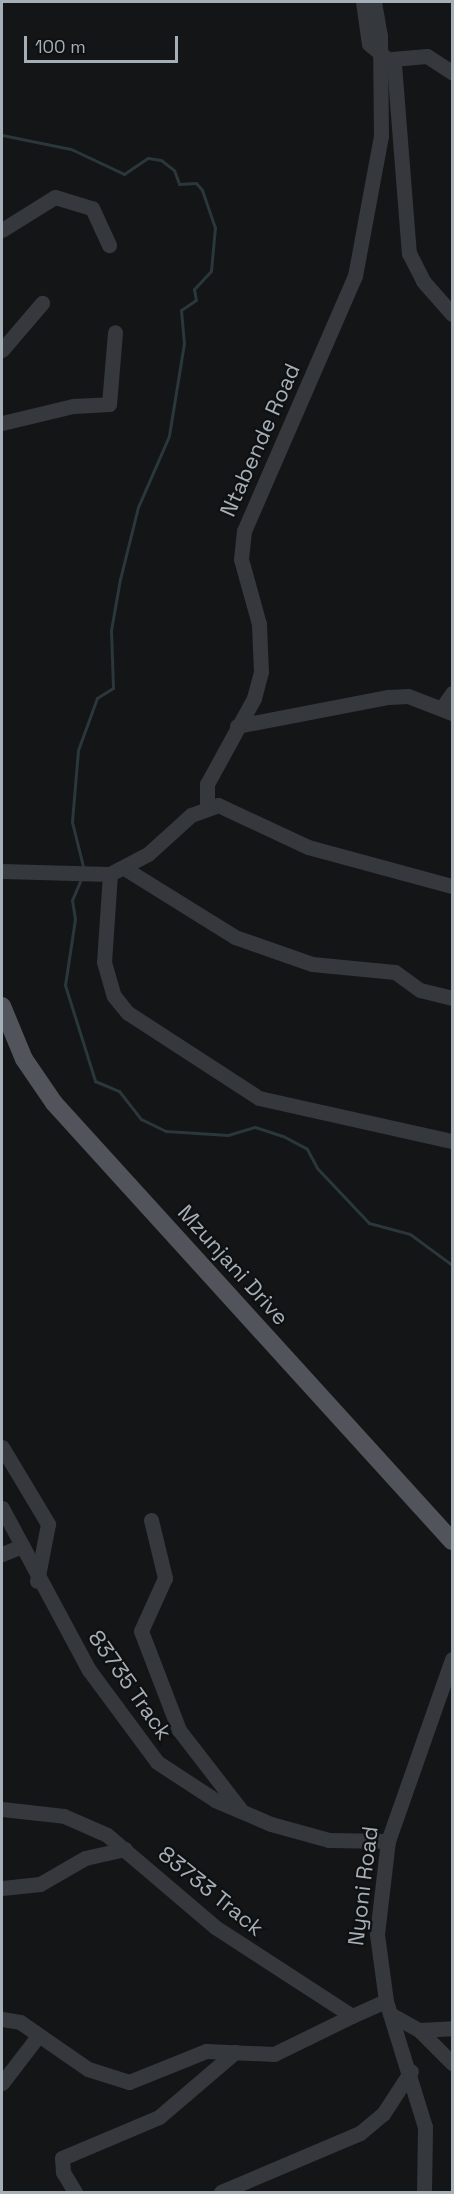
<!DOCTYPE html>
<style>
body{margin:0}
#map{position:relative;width:454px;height:2194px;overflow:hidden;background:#141516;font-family:"Space Grotesk",sans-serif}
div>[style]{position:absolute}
.stream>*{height:3px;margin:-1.5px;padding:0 1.5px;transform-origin:1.5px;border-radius:1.5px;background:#2a373b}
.minor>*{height:15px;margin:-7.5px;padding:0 7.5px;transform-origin:7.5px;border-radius:7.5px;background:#35383c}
.major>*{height:18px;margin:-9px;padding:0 9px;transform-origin:9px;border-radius:9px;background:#51555b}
span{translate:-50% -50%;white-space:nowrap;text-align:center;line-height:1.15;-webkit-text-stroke:4.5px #0f1011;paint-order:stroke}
.street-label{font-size:22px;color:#a5afb8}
.frame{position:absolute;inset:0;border:3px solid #a5afb8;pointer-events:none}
.scale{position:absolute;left:24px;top:36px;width:154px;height:27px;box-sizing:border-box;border:3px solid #a5afb8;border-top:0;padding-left:8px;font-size:18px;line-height:21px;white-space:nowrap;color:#a5afb8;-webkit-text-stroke:4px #0f1011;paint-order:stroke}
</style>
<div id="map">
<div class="stream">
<i style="left:2px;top:135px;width:70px;rotate:11.5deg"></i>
<i style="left:71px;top:149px;width:59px;rotate:25.3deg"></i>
<i style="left:124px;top:174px;width:29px;rotate:-34deg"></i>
<i style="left:148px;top:158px;width:13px;rotate:9deg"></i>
<i style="left:161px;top:160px;width:16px;rotate:38deg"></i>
<i style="left:174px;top:170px;width:15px;rotate:70deg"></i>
<i style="left:179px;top:184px;width:17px;rotate:-3deg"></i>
<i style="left:196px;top:183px;width:9px;rotate:49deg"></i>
<i style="left:202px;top:190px;width:39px;rotate:71deg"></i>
<i style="left:215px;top:227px;width:44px;rotate:95.2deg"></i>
<i style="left:211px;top:271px;width:25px;rotate:133deg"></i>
<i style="left:194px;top:289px;width:11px;rotate:80deg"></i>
<i style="left:196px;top:300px;width:18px;rotate:146deg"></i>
<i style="left:181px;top:310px;width:33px;rotate:85deg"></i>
<i style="left:184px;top:343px;width:94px;rotate:99.2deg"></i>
<i style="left:169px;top:436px;width:77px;rotate:113.6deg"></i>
<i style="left:138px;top:507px;width:74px;rotate:104deg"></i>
<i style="left:120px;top:579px;width:52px;rotate:100deg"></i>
<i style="left:111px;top:630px;width:58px;rotate:88deg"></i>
<i style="left:113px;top:688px;width:19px;rotate:148deg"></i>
<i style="left:97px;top:698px;width:55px;rotate:110.1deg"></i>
<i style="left:78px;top:750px;width:72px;rotate:94.8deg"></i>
<i style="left:72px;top:822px;width:49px;rotate:76deg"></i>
<i style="left:81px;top:879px;width:23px;rotate:113deg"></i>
<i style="left:72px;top:900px;width:19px;rotate:81deg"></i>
<i style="left:75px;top:919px;width:67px;rotate:98.6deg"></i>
<i style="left:65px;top:985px;width:101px;rotate:72.6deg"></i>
<i style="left:95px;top:1081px;width:26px;rotate:23deg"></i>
<i style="left:119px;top:1091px;width:36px;rotate:52deg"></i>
<i style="left:141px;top:1119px;width:28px;rotate:26deg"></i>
<i style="left:166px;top:1131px;width:62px;rotate:3.7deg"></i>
<i style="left:228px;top:1135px;width:28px;rotate:-17deg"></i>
<i style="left:255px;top:1127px;width:29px;rotate:18deg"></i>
<i style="left:283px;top:1136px;width:27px;rotate:28deg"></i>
<i style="left:307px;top:1149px;width:21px;rotate:62deg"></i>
<i style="left:317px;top:1168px;width:76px;rotate:46.6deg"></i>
<i style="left:369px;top:1223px;width:42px;rotate:15deg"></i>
<i style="left:410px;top:1234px;width:52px;rotate:36.4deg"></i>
</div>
<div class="minor">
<i style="left:363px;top:2px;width:42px;rotate:81.9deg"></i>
<i style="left:369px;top:44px;width:32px;rotate:39deg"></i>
<i style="left:394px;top:64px;width:190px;rotate:85.5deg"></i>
<i style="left:409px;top:253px;width:31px;rotate:63deg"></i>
<i style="left:423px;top:281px;width:44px;rotate:48.7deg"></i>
<i style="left:392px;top:59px;width:35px;rotate:-5deg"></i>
<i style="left:427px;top:56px;width:30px;rotate:33deg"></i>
<i style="left:2px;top:230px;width:62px;rotate:-31.9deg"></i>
<i style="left:55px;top:197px;width:39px;rotate:17deg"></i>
<i style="left:92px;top:208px;width:41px;rotate:65.3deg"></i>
<i style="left:2px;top:350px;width:62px;rotate:-49.6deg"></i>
<i style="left:2px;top:423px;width:73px;rotate:-13.5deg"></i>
<i style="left:73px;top:406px;width:36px;rotate:-3deg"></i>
<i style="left:109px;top:404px;width:72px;rotate:-85.2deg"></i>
<i style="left:442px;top:708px;width:18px;rotate:-56deg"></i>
<i style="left:237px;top:726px;width:154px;rotate:-10.9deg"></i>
<i style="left:388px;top:697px;width:20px;rotate:-3deg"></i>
<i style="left:408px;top:696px;width:47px;rotate:21.1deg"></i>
<i style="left:207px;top:805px;width:21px;rotate:-90deg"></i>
<i style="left:207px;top:784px;width:98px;rotate:-61.3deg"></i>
<i style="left:254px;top:698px;width:27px;rotate:-75deg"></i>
<i style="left:261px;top:672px;width:48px;rotate:-92.4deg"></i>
<i style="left:259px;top:624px;width:67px;rotate:-105.5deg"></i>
<i style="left:241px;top:559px;width:28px;rotate:-84deg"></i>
<i style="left:244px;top:531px;width:278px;rotate:-66.5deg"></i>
<i style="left:355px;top:276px;width:142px;rotate:-79.5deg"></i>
<i style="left:381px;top:136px;width:100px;rotate:-90.6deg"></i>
<i style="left:380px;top:36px;width:35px;rotate:-100deg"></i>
<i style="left:124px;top:868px;width:131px;rotate:31.9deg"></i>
<i style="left:235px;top:937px;width:82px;rotate:19.3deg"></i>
<i style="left:312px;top:964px;width:83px;rotate:5.5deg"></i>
<i style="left:395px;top:972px;width:31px;rotate:36deg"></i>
<i style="left:420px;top:990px;width:33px;rotate:14deg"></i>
<i style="left:2px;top:871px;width:108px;rotate:1.6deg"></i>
<i style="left:110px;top:874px;width:43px;rotate:-27.8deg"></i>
<i style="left:148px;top:854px;width:58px;rotate:-42.2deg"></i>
<i style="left:191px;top:815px;width:29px;rotate:-20deg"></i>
<i style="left:218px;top:805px;width:99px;rotate:25deg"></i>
<i style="left:308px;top:847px;width:149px;rotate:15.2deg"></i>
<i style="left:110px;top:874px;width:88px;rotate:93.9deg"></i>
<i style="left:104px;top:962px;width:35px;rotate:74deg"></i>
<i style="left:114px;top:996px;width:22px;rotate:51deg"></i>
<i style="left:128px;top:1013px;width:156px;rotate:33deg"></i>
<i style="left:259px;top:1098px;width:198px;rotate:12.6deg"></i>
<i style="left:2px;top:1447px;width:90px;rotate:59.1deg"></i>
<i style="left:48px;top:1524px;width:58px;rotate:100.9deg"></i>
<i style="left:2px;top:1508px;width:184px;rotate:61.8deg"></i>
<i style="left:89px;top:1670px;width:114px;rotate:53.5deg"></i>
<i style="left:157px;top:1762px;width:69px;rotate:33.2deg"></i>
<i style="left:215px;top:1800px;width:61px;rotate:23.2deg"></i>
<i style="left:271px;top:1824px;width:60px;rotate:15.4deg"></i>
<i style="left:329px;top:1840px;width:59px;rotate:1deg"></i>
<i style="left:151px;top:1520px;width:60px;rotate:76.4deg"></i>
<i style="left:165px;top:1578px;width:58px;rotate:114.4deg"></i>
<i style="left:141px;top:1631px;width:106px;rotate:69deg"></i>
<i style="left:179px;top:1730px;width:100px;rotate:52.3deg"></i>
<i style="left:2px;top:1554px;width:22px;rotate:-22deg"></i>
<i style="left:2px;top:1809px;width:62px;rotate:6.4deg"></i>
<i style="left:64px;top:1816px;width:47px;rotate:23.8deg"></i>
<i style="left:107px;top:1835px;width:142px;rotate:40.4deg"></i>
<i style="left:215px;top:1927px;width:163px;rotate:33deg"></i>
<i style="left:352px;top:2016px;width:37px;rotate:-24deg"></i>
<i style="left:2px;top:1888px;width:38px;rotate:-6deg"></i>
<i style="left:40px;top:1884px;width:52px;rotate:-30deg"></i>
<i style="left:85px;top:1858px;width:41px;rotate:-12.7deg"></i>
<i style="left:390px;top:2014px;width:33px;rotate:29deg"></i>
<i style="left:419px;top:2030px;width:47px;rotate:45deg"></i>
<i style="left:2px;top:2019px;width:18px;rotate:9deg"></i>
<i style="left:20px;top:2022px;width:83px;rotate:34.7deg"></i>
<i style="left:88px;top:2069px;width:43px;rotate:17.6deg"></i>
<i style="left:129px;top:2082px;width:83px;rotate:-21.9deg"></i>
<i style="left:206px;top:2051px;width:68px;rotate:2.5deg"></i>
<i style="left:274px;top:2054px;width:87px;rotate:-26deg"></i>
<i style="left:419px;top:2030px;width:33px;rotate:-3deg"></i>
<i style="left:2px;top:2083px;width:59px;rotate:-52.5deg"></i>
<i style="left:75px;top:2192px;width:23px;rotate:-121deg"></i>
<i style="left:63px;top:2172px;width:14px;rotate:-94deg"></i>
<i style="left:62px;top:2158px;width:105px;rotate:-22.9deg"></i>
<i style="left:159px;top:2117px;width:100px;rotate:-40.5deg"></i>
<i style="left:221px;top:2192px;width:151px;rotate:-23deg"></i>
<i style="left:360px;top:2133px;width:30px;rotate:-40deg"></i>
<i style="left:383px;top:2114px;width:51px;rotate:-56.9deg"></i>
<i style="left:424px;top:2192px;width:65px;rotate:-89.1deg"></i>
<i style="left:425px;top:2127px;width:132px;rotate:-107.2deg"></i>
<i style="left:386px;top:2001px;width:68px;rotate:-97.7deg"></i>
<i style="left:377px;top:1934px;width:94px;rotate:-83.3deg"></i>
<i style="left:388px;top:1841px;width:193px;rotate:-70.6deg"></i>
</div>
<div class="major">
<i style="left:2px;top:1006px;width:57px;rotate:67.5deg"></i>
<i style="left:24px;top:1059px;width:53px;rotate:55.7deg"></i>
<i style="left:54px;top:1103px;width:592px;rotate:47.74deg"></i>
</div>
<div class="street-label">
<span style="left:260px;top:440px;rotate:-66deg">Ntabende Road</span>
<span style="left:233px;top:1265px;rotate:48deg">Mzunjani Drive</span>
<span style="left:130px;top:1685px;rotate:55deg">83735 Track</span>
<span style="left:363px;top:1886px;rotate:-83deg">Nyoni Road</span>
<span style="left:211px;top:1891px;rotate:39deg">83733 Track</span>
</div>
<div class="frame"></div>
<div class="scale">100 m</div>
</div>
